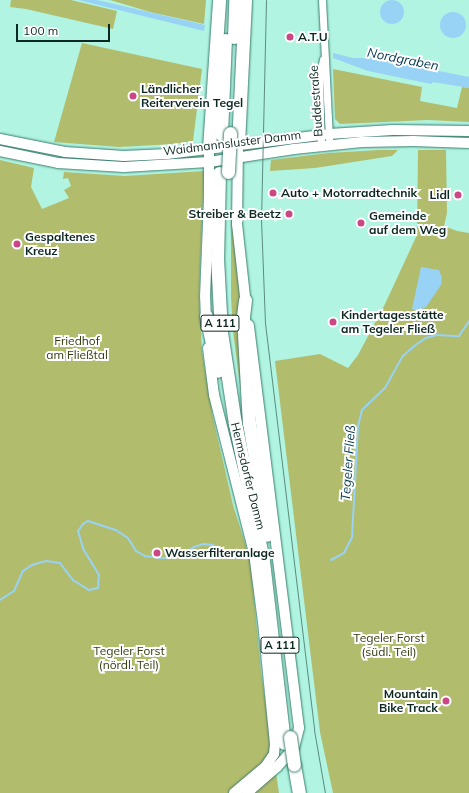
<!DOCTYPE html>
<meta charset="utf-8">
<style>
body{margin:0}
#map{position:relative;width:469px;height:793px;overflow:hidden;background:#b0f4e1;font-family:Mulish,sans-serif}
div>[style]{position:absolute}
.green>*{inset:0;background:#b2bc6d}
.water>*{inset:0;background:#98d3f6}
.round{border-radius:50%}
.stream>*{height:2px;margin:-1px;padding:0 1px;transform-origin:1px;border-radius:1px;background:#98d3f6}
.roads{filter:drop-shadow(0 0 1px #3a7d6c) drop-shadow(0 0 1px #3a7d6c)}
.minor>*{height:7px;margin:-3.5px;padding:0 3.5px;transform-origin:3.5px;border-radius:3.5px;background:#fff}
.secondary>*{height:10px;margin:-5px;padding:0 5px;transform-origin:5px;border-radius:5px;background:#fff}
.motorway>*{height:13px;margin:-6.5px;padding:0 6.5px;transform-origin:6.5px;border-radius:6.5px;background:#fff}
.tram>*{height:1px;margin:-0.5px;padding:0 0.5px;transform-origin:0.5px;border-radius:0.5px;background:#5c8b7f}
.bridges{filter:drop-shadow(0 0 1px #3a7d6c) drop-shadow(0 0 1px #3a7d6c)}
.motorway-bridge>*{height:13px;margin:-6.5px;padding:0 6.5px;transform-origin:6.5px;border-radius:6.5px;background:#fff}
.dots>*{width:11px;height:11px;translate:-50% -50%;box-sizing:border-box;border:2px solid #fff;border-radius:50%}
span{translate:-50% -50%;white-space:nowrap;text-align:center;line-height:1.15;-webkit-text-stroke:4px #fff;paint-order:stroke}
.shield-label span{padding:1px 3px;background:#fff;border:1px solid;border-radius:3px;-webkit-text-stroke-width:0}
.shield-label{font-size:11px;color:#0c2821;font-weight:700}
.poi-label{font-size:12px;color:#0c2821;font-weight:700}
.left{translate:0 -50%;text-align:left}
.right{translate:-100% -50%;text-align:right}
.street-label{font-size:12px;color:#0c2821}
.park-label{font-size:12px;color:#383c11}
.water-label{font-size:13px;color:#05374e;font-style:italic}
.scale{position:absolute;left:16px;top:24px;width:94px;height:18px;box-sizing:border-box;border:2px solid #0c2821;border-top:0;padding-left:5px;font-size:12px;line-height:14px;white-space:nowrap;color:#0c2821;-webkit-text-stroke:3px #fff;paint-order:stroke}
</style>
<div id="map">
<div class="green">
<i style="clip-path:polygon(11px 0,71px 0,117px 11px,113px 29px,26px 9px,10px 7px)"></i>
<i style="clip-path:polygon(110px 0,206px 0,204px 24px,150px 12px)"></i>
<i style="clip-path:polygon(82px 43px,202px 69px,193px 141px,174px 144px,119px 147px,54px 142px)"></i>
<i style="clip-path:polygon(333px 69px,422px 87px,420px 101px,457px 108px,462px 87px,469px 88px,469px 122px,428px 120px,340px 124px,335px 119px)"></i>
<i style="clip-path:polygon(379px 150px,398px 150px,392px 156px,315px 168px,270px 171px,271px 160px,329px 153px)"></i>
<i style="clip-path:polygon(418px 150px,446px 150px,447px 213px,444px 226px,457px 231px,469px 233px,469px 793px,333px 793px,320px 732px,275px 361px,320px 354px,348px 368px,358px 355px,385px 304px,417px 235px)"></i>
<i style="clip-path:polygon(0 160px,34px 168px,31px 187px,42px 209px,69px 198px,64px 190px,71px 186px,68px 178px,63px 179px,64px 172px,125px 176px,204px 171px,199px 295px,202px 352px,213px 418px,233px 505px,250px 559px,261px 672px,279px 793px,0 793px)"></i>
<i style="clip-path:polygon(231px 210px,233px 210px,234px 242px,242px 318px,241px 392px,233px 332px,231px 297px)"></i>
</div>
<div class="water">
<i class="round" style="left:380px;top:0;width:24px;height:24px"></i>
<i style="clip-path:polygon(78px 0,97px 0,205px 25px,204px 31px)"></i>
<i class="round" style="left:440px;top:12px;width:26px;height:26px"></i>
<i style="clip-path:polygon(333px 53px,353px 58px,374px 58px,469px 77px,469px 88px,433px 82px,431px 84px,368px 71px,333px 58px)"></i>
<i style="clip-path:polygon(421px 267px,439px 270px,442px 278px,441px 285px,426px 307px,417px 311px,412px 309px)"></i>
</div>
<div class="stream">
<i style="left:331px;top:560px;width:15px;rotate:-28deg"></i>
<i style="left:344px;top:553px;width:18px;rotate:-63deg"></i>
<i style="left:352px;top:537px;width:111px;rotate:-86.9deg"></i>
<i style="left:358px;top:426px;width:16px;rotate:-76deg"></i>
<i style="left:362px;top:410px;width:32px;rotate:-44deg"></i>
<i style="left:385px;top:388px;width:37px;rotate:-61deg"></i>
<i style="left:403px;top:356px;width:15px;rotate:-42deg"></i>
<i style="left:414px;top:346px;width:14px;rotate:-34deg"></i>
<i style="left:426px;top:338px;width:11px;rotate:-15deg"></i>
<i style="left:437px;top:335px;width:22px;rotate:3deg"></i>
<i style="left:459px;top:336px;width:18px;rotate:-56deg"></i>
<i style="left:0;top:600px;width:17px;rotate:-33deg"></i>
<i style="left:14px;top:591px;width:22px;rotate:-66deg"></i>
<i style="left:23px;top:571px;width:11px;rotate:-34deg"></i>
<i style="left:32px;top:565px;width:15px;rotate:-16deg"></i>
<i style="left:46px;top:561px;width:14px;rotate:8deg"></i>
<i style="left:60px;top:563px;width:21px;rotate:53deg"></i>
<i style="left:73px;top:580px;width:19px;rotate:32deg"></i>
<i style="left:89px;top:590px;width:9px;rotate:-13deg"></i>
<i style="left:98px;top:588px;width:13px;rotate:-86deg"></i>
<i style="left:99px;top:575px;width:31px;rotate:-121deg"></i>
<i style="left:83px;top:548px;width:18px;rotate:-106deg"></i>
<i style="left:78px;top:531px;width:9px;rotate:-54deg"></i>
<i style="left:83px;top:524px;width:6px;rotate:-31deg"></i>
<i style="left:88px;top:521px;width:29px;rotate:18deg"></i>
<i style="left:116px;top:530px;width:14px;rotate:34deg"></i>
<i style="left:128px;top:538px;width:15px;rotate:58deg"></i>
<i style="left:136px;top:551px;width:10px;rotate:29deg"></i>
<i style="left:145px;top:556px;width:16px;rotate:7deg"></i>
<i style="left:161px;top:558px;width:20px;rotate:-3deg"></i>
<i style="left:181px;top:557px;width:16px;rotate:-38deg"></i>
<i style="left:194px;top:547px;width:10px;rotate:-17deg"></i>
<i style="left:204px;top:544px;width:9px;rotate:6deg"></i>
<i style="left:213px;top:545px;width:23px;rotate:29deg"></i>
<i style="left:233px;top:556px;width:14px;rotate:12deg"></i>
</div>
<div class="roads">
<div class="minor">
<i style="left:322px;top:0;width:139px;rotate:87.1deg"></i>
<i style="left:321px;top:146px;width:68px;rotate:-91.7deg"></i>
<i style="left:319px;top:78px;width:19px;rotate:-78deg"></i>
</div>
<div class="secondary">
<i style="left:0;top:139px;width:66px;rotate:11.3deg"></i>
<i style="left:65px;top:152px;width:59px;rotate:3.9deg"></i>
<i style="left:124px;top:156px;width:43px;rotate:-2.7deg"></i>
<i style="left:167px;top:154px;width:163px;rotate:-7deg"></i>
<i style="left:329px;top:134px;width:64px;rotate:-3.6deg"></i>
<i style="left:393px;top:130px;width:76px;rotate:0.8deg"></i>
<i style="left:238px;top:144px;width:80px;rotate:90.7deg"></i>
<i style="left:237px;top:224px;width:82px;rotate:83.7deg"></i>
<i style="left:0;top:151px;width:59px;rotate:11.7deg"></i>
<i style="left:58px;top:163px;width:66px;rotate:3.5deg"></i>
<i style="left:124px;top:167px;width:85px;rotate:-3.4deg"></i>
<i style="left:209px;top:162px;width:86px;rotate:-8.7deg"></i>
<i style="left:294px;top:149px;width:68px;rotate:-5.9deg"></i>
<i style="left:362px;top:142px;width:51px;rotate:-1.1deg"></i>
<i style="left:413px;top:141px;width:56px;rotate:2deg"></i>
<i style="left:206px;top:322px;width:25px;rotate:-92deg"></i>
<i style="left:205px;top:297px;width:98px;rotate:-87.7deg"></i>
<i style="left:209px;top:199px;width:51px;rotate:-90deg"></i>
<i style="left:208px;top:348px;width:47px;rotate:82.7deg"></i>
<i style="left:214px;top:395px;width:163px;rotate:75.8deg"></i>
<i style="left:254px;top:553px;width:70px;rotate:82.6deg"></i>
<i style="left:263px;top:622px;width:123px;rotate:84.4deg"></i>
<i style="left:275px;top:744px;width:10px;rotate:96deg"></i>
<i style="left:274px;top:754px;width:14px;rotate:124deg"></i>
<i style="left:266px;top:766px;width:42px;rotate:139.8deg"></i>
<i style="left:247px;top:793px;width:40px;rotate:-41deg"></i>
<i style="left:277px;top:767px;width:25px;rotate:-48deg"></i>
<i style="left:294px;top:748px;width:21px;rotate:-76deg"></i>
<i style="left:299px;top:728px;width:406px;rotate:-97.1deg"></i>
</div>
<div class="motorway">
<i style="left:234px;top:37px;width:37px;rotate:-88deg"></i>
<i style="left:221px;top:134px;width:94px;rotate:-87.6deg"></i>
<i style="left:238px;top:144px;width:144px;rotate:-87.2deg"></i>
<i style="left:209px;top:148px;width:148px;rotate:-86.1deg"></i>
<i style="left:219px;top:173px;width:85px;rotate:91.3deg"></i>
<i style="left:217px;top:258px;width:74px;rotate:86.9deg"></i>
<i style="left:221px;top:332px;width:92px;rotate:81.3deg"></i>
<i style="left:235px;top:423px;width:141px;rotate:78.5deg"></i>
<i style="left:263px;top:561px;width:183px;rotate:83.4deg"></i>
<i style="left:245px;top:300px;width:17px;rotate:97deg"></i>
<i style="left:243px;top:317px;width:106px;rotate:86.8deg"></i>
<i style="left:249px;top:423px;width:82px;rotate:80.2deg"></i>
<i style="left:263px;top:504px;width:31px;rotate:84deg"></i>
<i style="left:206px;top:316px;width:56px;rotate:77.7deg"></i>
<i style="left:294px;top:765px;width:28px;rotate:80deg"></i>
</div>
</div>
<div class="tram">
<i style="left:266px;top:0;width:219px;rotate:91.3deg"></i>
<i style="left:261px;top:219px;width:104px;rotate:87.8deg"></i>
<i style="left:265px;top:323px;width:410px;rotate:83.1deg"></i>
<i style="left:314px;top:730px;width:64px;rotate:80.1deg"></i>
</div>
<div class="bridges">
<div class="motorway-bridge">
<i style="left:228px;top:172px;width:39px;rotate:-87deg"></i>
<i style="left:290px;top:737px;width:28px;rotate:82deg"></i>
</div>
</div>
<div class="dots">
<i style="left:290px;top:37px;background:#cc4584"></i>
<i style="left:133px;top:96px;background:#cc4584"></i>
<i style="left:273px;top:193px;background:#cc4584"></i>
<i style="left:458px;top:195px;background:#cc4584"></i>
<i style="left:289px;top:214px;background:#cc4584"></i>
<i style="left:361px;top:223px;background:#cc4584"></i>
<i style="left:17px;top:244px;background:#cc4584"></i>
<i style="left:333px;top:322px;background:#cc4584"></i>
<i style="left:157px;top:553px;background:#cc4584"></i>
<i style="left:446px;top:701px;background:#cc4584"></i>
</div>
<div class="shield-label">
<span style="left:220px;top:323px">A 111</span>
<span style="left:280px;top:645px">A 111</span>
</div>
<div class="poi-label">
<span class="left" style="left:298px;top:37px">A.T.U</span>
<span class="left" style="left:141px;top:96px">Ländlicher<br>Reiterverein Tegel</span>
<span class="left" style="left:281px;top:193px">Auto + Motorradtechnik</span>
<span class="right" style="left:450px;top:195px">Lidl</span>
<span class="right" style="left:281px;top:214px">Streiber &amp; Beetz</span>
<span class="left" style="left:369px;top:223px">Gemeinde<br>auf dem Weg</span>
<span class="left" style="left:25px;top:244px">Gespaltenes<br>Kreuz</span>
<span class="left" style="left:341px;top:322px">Kindertagesstätte<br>am Tegeler Fließ</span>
<span class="left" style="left:165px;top:553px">Wasserfilteranlage</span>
<span class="right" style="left:438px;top:701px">Mountain<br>Bike Track</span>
</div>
<div class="street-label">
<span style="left:316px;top:101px;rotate:-94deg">Buddestraße</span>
<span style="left:232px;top:143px;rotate:-7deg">Waidmannsluster Damm</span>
<span style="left:248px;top:476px;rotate:76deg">Hermsdorfer Damm</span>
</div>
<div class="park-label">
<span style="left:77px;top:348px">Friedhof<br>am Fließtal</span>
<span style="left:389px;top:645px">Tegeler Forst<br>(südl. Teil)</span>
<span style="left:129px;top:658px">Tegeler Forst<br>(nördl. Teil)</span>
</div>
<div class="water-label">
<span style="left:403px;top:59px;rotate:11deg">Nordgraben</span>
<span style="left:348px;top:463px;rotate:-86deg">Tegeler Fließ</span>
</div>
<div class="scale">100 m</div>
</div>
